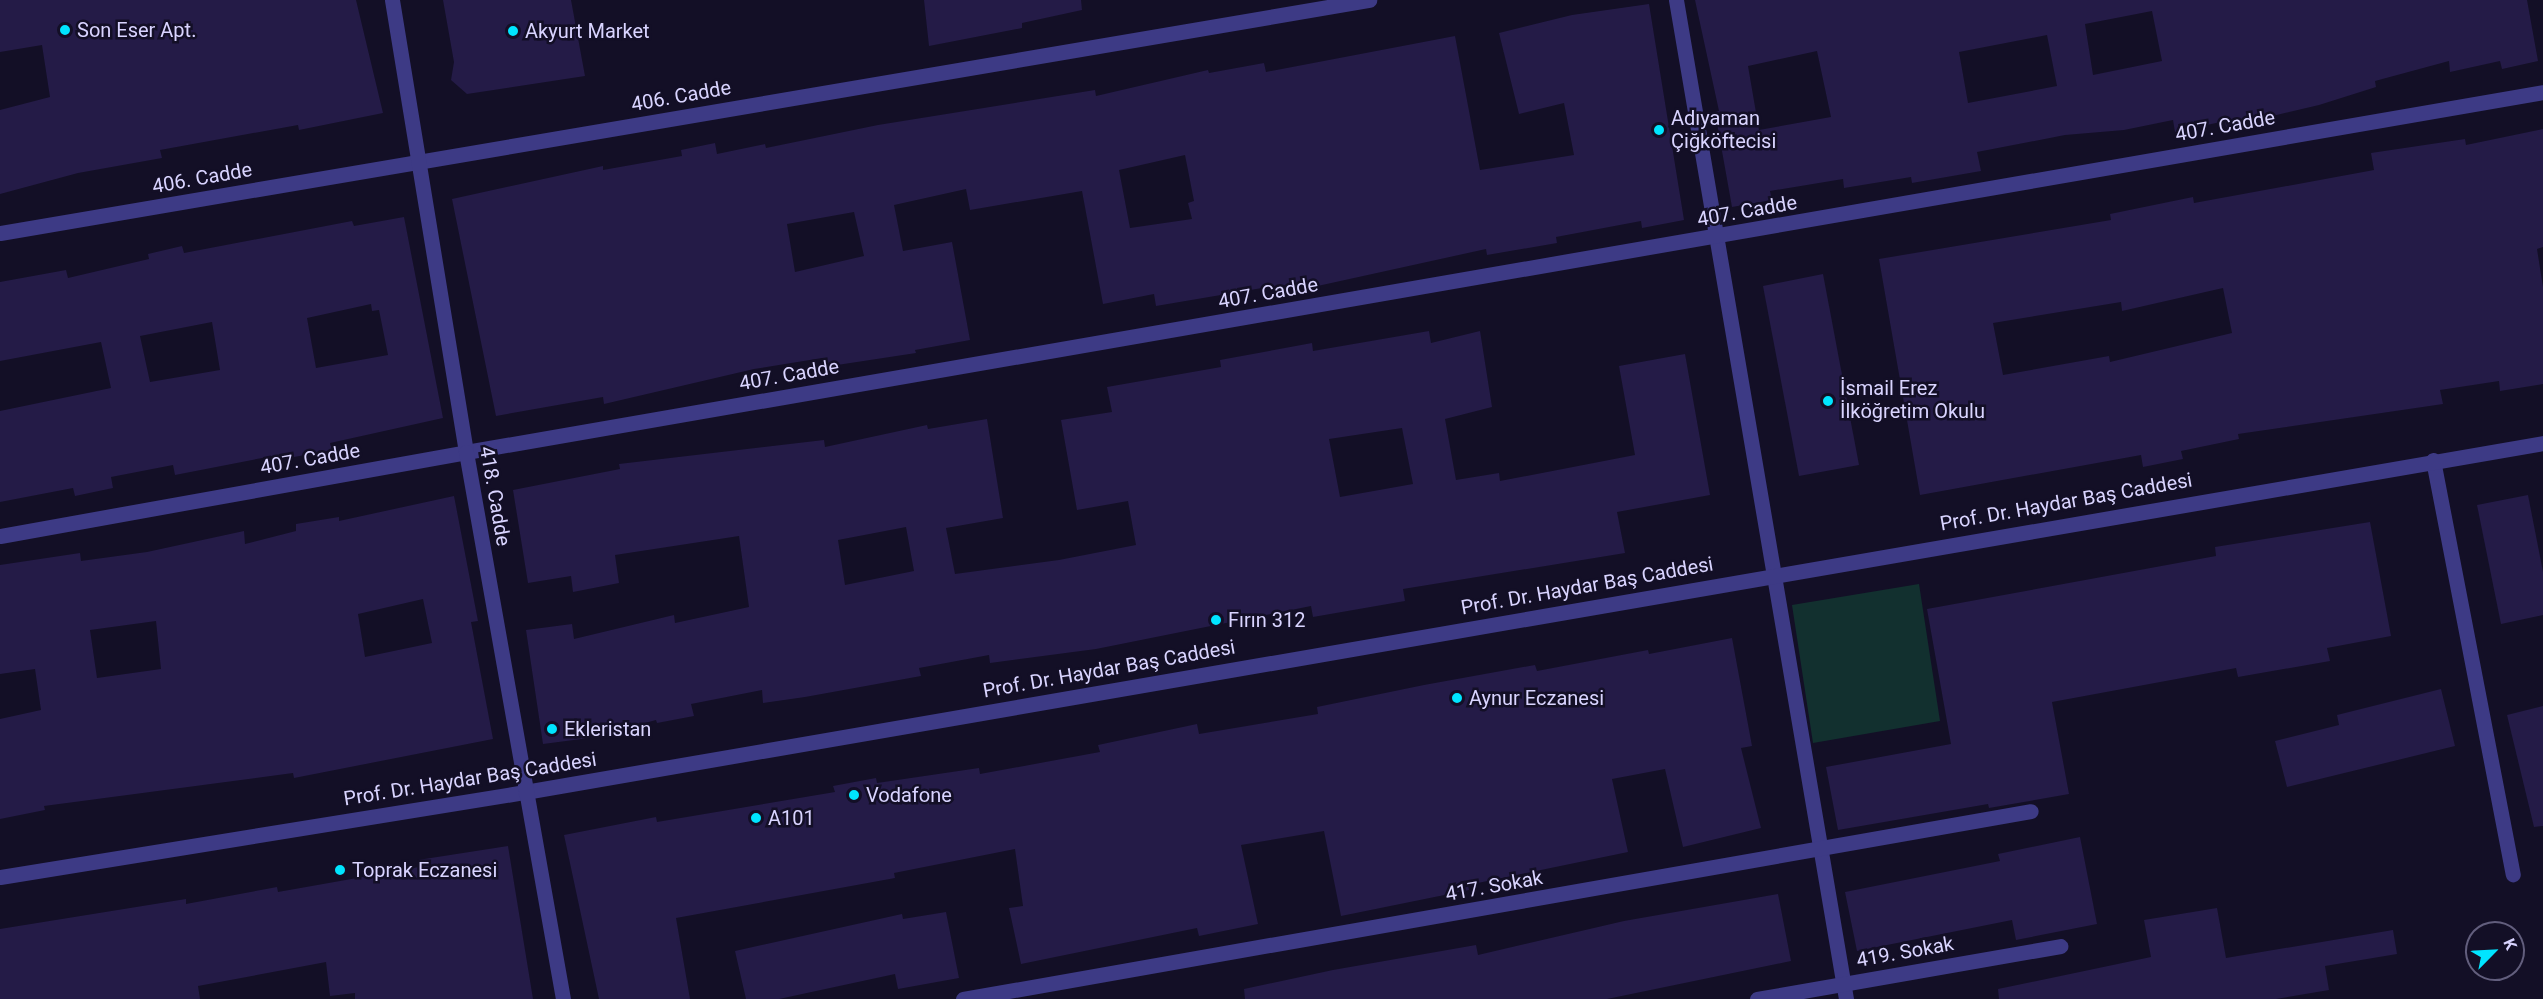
<!DOCTYPE html>
<meta charset="utf-8">
<style>
body{margin:0}
#map{position:relative;width:2543px;height:999px;overflow:hidden;background:#130f26;font-family:Roboto,sans-serif}
div>[style]{position:absolute}
.green>*{inset:0;background:#12302f}
.building>*{inset:0;background:#241b47}
.minor>*{height:15px;margin:-7.5px;padding:0 7.5px;transform-origin:7.5px;border-radius:7.5px;background:#3d3a85}
.tertiary>*{height:15px;margin:-7.5px;padding:0 7.5px;transform-origin:7.5px;border-radius:7.5px;background:#3d3a85}
.dots>*{width:16px;height:16px;translate:-50% -50%;box-sizing:border-box;border:3px solid #130f26;border-radius:50%}
span{translate:-50% -50%;white-space:nowrap;text-align:center;line-height:1.15;-webkit-text-stroke:5px #130f26;paint-order:stroke}
.poi-label{font-size:20px;color:#d9d4ff}
.left{translate:0 -50%;text-align:left}
.street-label{font-size:20px;color:#d9d4ff}
.north{position:absolute;left:2465px;top:921px;width:60px;height:60px;box-sizing:border-box;background:#130f26;border:2px solid #625e7d;border-radius:50%;rotate:66deg;font-size:16px;font-weight:700;line-height:24px;text-align:center;color:#d9d4ff}
.north::after{content:'';display:block;margin:auto;width:21px;height:27px;background:#00e5ff;clip-path:polygon(50% 0,100% 100%,50% 72%,0 100%)}
</style>
<div id="map">
<div class="green">
<i style="clip-path:polygon(1919px 584px,1940px 721px,1813px 743px,1792px 605px)"></i>
</div>
<div class="building">
<i style="clip-path:polygon(0 0,356px 0,383px 113px,299px 130px,298px 125px,160px 150px,162px 158px,78px 173px,0 194px,0 110px,50px 97px,42px 45px,0 52px)"></i>
<i style="clip-path:polygon(443px 0,571px 0,585px 76px,467px 94px,451px 80px,454px 62px)"></i>
<i style="clip-path:polygon(924px 0,1081px 0,1082px 10px,1022px 23px,1022px 28px,929px 46px)"></i>
<i style="clip-path:polygon(evenodd,1695px 0,2527px 0,2538px 61px,2502px 69px,2500px 61px,2450px 72px,2449px 61px,2375px 81px,2376px 87px,2319px 105px,2226px 127px,2225px 121px,2175px 132px,2173px 120px,2124px 130px,2065px 135px,1977px 152px,1981px 171px,1912px 183px,1911px 177px,1844px 188px,1843px 179px,1770px 191px,1772px 200px,1732px 207px,1715px 112px,1719px 111px,1695px 0,2152px 11px,2162px 61px,2093px 75px,2085px 24px,2152px 11px,1695px 0,2047px 35px,2057px 86px,1968px 103px,1959px 52px,2047px 35px,1695px 0,1817px 51px,1831px 117px,1759px 130px,1748px 66px,1817px 51px)"></i>
<i style="clip-path:polygon(evenodd,1649px 4px,1684px 220px,1642px 228px,1641px 221px,1556px 237px,1557px 243px,1487px 255px,1486px 249px,1313px 287px,1312px 282px,1262px 288px,1156px 306px,1154px 294px,1103px 304px,1082px 191px,970px 210px,966px 189px,894px 205px,903px 251px,952px 242px,970px 340px,915px 350px,916px 353px,824px 367px,822px 358px,754px 369px,604px 404px,603px 397px,496px 416px,452px 199px,603px 166px,603px 170px,682px 156px,681px 150px,715px 143px,717px 154px,765px 144px,766px 148px,878px 125px,1095px 90px,1096px 96px,1208px 70px,1209px 73px,1264px 63px,1266px 72px,1455px 36px,1480px 170px,1574px 155px,1564px 103px,1519px 114px,1499px 33px,1572px 15px,1649px 4px,1185px 155px,1194px 201px,1188px 203px,1192px 219px,1130px 228px,1119px 170px,1185px 155px,1649px 4px,854px 212px,864px 256px,795px 272px,787px 224px,854px 212px)"></i>
<i style="clip-path:polygon(evenodd,2543px 129px,2543px 247px,2537px 249px,2543px 287px,2543px 384px,2500px 391px,2499px 381px,2440px 390px,2443px 404px,2238px 434px,2239px 439px,2181px 451px,2183px 459px,2143px 467px,2141px 455px,1920px 495px,1879px 259px,2111px 220px,2110px 214px,2193px 197px,2194px 203px,2374px 170px,2371px 153px,2465px 139px,2466px 145px,2543px 129px,2223px 288px,2232px 333px,2110px 362px,2109px 356px,2003px 375px,1993px 323px,2121px 302px,2122px 311px,2223px 288px)"></i>
<i style="clip-path:polygon(evenodd,404px 217px,443px 418px,330px 443px,332px 450px,294px 457px,293px 452px,175px 475px,173px 465px,111px 477px,113px 488px,75px 496px,73px 488px,0 502px,0 411px,111px 388px,101px 342px,0 361px,0 282px,66px 270px,68px 278px,149px 259px,148px 254px,182px 246px,184px 253px,352px 221px,354px 226px,404px 217px,371px 304px,372px 311px,379px 310px,388px 355px,316px 368px,307px 318px,371px 304px,404px 217px,212px 322px,220px 370px,150px 382px,140px 336px,212px 322px)"></i>
<i style="clip-path:polygon(1823px 274px,1859px 465px,1799px 476px,1763px 286px)"></i>
<i style="clip-path:polygon(evenodd,1429px 331px,1431px 343px,1480px 331px,1492px 407px,1445px 419px,1456px 480px,1499px 473px,1500px 481px,1635px 455px,1619px 366px,1685px 354px,1710px 495px,1617px 512px,1625px 553px,1403px 589px,1405px 601px,1313px 617px,1311px 606px,1096px 649px,990px 663px,989px 655px,919px 668px,921px 676px,805px 697px,763px 703px,762px 690px,691px 704px,694px 716px,657px 723px,656px 720px,589px 738px,543px 744px,526px 630px,572px 624px,574px 639px,674px 615px,675px 623px,749px 607px,739px 536px,615px 555px,619px 583px,573px 592px,571px 576px,528px 583px,513px 490px,620px 469px,619px 464px,824px 440px,825px 447px,927px 425px,928px 429px,987px 419px,1003px 518px,946px 528px,955px 574px,1059px 560px,1136px 545px,1128px 501px,1077px 510px,1061px 420px,1112px 412px,1107px 387px,1221px 367px,1220px 360px,1312px 343px,1313px 351px,1429px 331px,1402px 428px,1413px 484px,1340px 497px,1329px 439px,1402px 428px,1429px 331px,906px 527px,914px 571px,845px 585px,838px 540px,906px 527px)"></i>
<i style="clip-path:polygon(2528px 495px,2543px 572px,2543px 615px,2501px 624px,2477px 505px)"></i>
<i style="clip-path:polygon(evenodd,454px 496px,478px 621px,471px 622px,493px 739px,294px 778px,293px 773px,44px 806px,45px 810px,0 819px,0 719px,41px 710px,35px 669px,0 674px,0 565px,80px 553px,81px 561px,147px 552px,244px 531px,245px 544px,296px 531px,296px 524px,339px 517px,339px 521px,454px 496px,423px 599px,432px 643px,365px 657px,358px 614px,423px 599px,454px 496px,156px 621px,161px 669px,97px 678px,90px 630px,156px 621px)"></i>
<i style="clip-path:polygon(2370px 522px,2391px 636px,2327px 648px,2330px 661px,2238px 677px,2236px 668px,2052px 702px,2069px 794px,1989px 808px,1988px 804px,1838px 830px,1826px 767px,1951px 744px,1927px 609px,2216px 556px,2215px 547px)"></i>
<i style="clip-path:polygon(1732px 638px,1752px 746px,1741px 748px,1761px 828px,1683px 847px,1665px 769px,1612px 779px,1628px 852px,1468px 885px,1469px 890px,1341px 916px,1324px 831px,1241px 845px,1258px 924px,1199px 936px,1197px 928px,1021px 964px,1009px 908px,1023px 906px,1015px 849px,894px 873px,895px 878px,676px 918px,690px 999px,599px 999px,564px 835px,656px 817px,657px 822px,835px 792px,833px 786px,876px 778px,877px 783px,979px 768px,980px 774px,1100px 752px,1098px 745px,1197px 724px,1199px 734px,1318px 714px,1317px 707px,1424px 685px,1535px 665px,1537px 671px,1648px 650px,1649px 654px)"></i>
<i style="clip-path:polygon(2441px 689px,2455px 746px,2287px 787px,2275px 741px,2339px 725px,2337px 715px)"></i>
<i style="clip-path:polygon(2543px 706px,2543px 826px,2534px 827px,2507px 715px)"></i>
<i style="clip-path:polygon(2080px 837px,2097px 924px,2016px 940px,2012px 920px,1857px 951px,1845px 892px,2000px 861px,1998px 854px)"></i>
<i style="clip-path:polygon(508px 846px,533px 999px,355px 999px,355px 993px,330px 996px,326px 962px,198px 986px,200px 999px,0 999px,0 929px,186px 899px,186px 904px,277px 887px,278px 892px,419px 867px,418px 860px)"></i>
<i style="clip-path:polygon(1778px 894px,1791px 961px,1607px 999px,1245px 999px,1244px 989px,1333px 970px,1476px 945px,1478px 955px,1624px 921px)"></i>
<i style="clip-path:polygon(2217px 908px,2226px 958px,2393px 930px,2397px 954px,2325px 966px,2329px 990px,2276px 999px,1999px 999px,1998px 989px,2151px 957px,2144px 920px)"></i>
<i style="clip-path:polygon(946px 912px,959px 978px,898px 989px,895px 974px,779px 999px,746px 999px,735px 951px,902px 914px,903px 919px)"></i>
</div>
<div class="minor">
<i style="left:1676px;top:0;width:1013px;rotate:80.34deg"></i>
<i style="left:0;top:233px;width:1389px;rotate:-9.66deg"></i>
<i style="left:2433px;top:460px;width:422px;rotate:79.1deg"></i>
<i style="left:0;top:536px;width:474px;rotate:-10.2deg"></i>
<i style="left:466px;top:452px;width:2108px;rotate:-9.83deg"></i>
<i style="left:0;top:877px;width:532px;rotate:-9.2deg"></i>
<i style="left:525px;top:792px;width:2048px;rotate:-9.81deg"></i>
<i style="left:963px;top:999px;width:1084px;rotate:-9.98deg"></i>
<i style="left:1757px;top:999px;width:308px;rotate:-9.9deg"></i>
</div>
<div class="tertiary">
<i style="left:392px;top:0;width:458px;rotate:80.7deg"></i>
<i style="left:466px;top:452px;width:556px;rotate:79.94deg"></i>
</div>
<div class="dots">
<i style="left:65px;top:30px;background:#00e5ff"></i>
<i style="left:513px;top:31px;background:#00e5ff"></i>
<i style="left:1659px;top:130px;background:#00e5ff"></i>
<i style="left:1828px;top:401px;background:#00e5ff"></i>
<i style="left:1216px;top:620px;background:#00e5ff"></i>
<i style="left:1457px;top:698px;background:#00e5ff"></i>
<i style="left:552px;top:729px;background:#00e5ff"></i>
<i style="left:854px;top:795px;background:#00e5ff"></i>
<i style="left:756px;top:818px;background:#00e5ff"></i>
<i style="left:340px;top:870px;background:#00e5ff"></i>
</div>
<div class="poi-label">
<span class="left" style="left:77px;top:30px">Son Eser Apt.</span>
<span class="left" style="left:525px;top:31px">Akyurt Market</span>
<span class="left" style="left:1671px;top:130px">Adıyaman<br>Çiğköftecisi</span>
<span class="left" style="left:1840px;top:400px">İsmail Erez<br>İlköğretim Okulu</span>
<span class="left" style="left:1228px;top:620px">Fırın 312</span>
<span class="left" style="left:1469px;top:698px">Aynur Eczanesi</span>
<span class="left" style="left:564px;top:729px">Ekleristan</span>
<span class="left" style="left:866px;top:795px">Vodafone</span>
<span class="left" style="left:768px;top:818px">A101</span>
<span class="left" style="left:352px;top:870px">Toprak Eczanesi</span>
</div>
<div class="street-label">
<span style="left:681px;top:96px;rotate:-10deg">406. Cadde</span>
<span style="left:2225px;top:126px;rotate:-10deg">407. Cadde</span>
<span style="left:202px;top:178px;rotate:-10deg">406. Cadde</span>
<span style="left:1747px;top:211px;rotate:-10deg">407. Cadde</span>
<span style="left:1268px;top:293px;rotate:-10deg">407. Cadde</span>
<span style="left:789px;top:375px;rotate:-10deg">407. Cadde</span>
<span style="left:310px;top:459px;rotate:-10deg">407. Cadde</span>
<span style="left:495px;top:496px;rotate:80deg">418. Cadde</span>
<span style="left:2066px;top:502px;rotate:-10deg">Prof. Dr. Haydar Baş Caddesi</span>
<span style="left:1587px;top:586px;rotate:-10deg">Prof. Dr. Haydar Baş Caddesi</span>
<span style="left:1109px;top:669px;rotate:-10deg">Prof. Dr. Haydar Baş Caddesi</span>
<span style="left:470px;top:779px;rotate:-9deg">Prof. Dr. Haydar Baş Caddesi</span>
<span style="left:1494px;top:886px;rotate:-10deg">417. Sokak</span>
<span style="left:1905px;top:952px;rotate:-10deg">419. Sokak</span>
</div>
<div class="north">K</div>
</div>
